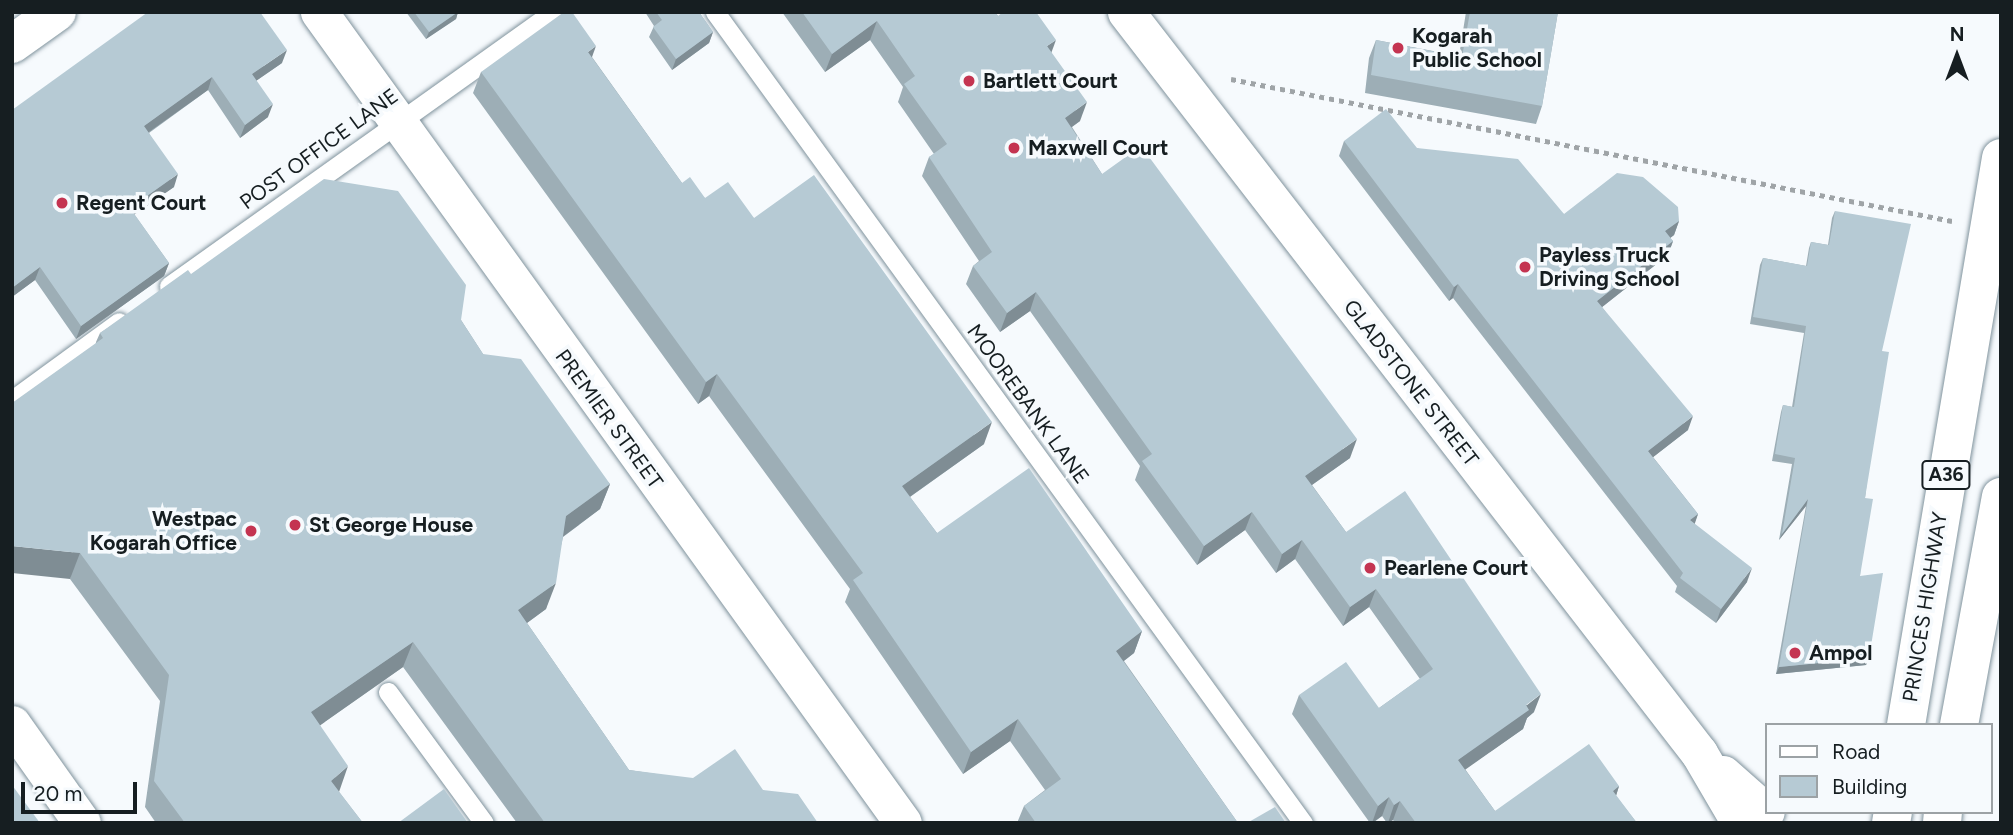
<!DOCTYPE html>
<style>
body{margin:0}
#map{position:relative;width:2013px;height:835px;overflow:hidden;background:#f6fafd;font-family:Figtree,sans-serif}
div>[style]{position:absolute}
.path>*{height:4.5px;margin-top:-2.25px;transform-origin:0;background:repeating-linear-gradient(90deg,#9fa4a7 0 5px,transparent 0 10px)}
.roads{filter:drop-shadow(0 0 2px #80939d) drop-shadow(0 0 2px #80939d)}
.service>*{height:19px;margin:-9.5px;padding:0 9.5px;transform-origin:9.5px;border-radius:9.5px;background:#fff}
.minor>*{height:37px;margin:-18.5px;padding:0 18.5px;transform-origin:18.5px;border-radius:18.5px;background:#fff}
.secondary>*{height:38px;margin:-19px;padding:0 19px;transform-origin:19px;border-radius:19px;background:#fff}
.trunk>*{height:38px;margin:-19px;padding:0 19px;transform-origin:19px;border-radius:19px;background:#fff}
.wall>*{inset:0;background:#9daeb6}
.shaded-wall>*{inset:0;background:#7f8d94}
.building>*{inset:0;background:#b6cad4}
.dots>*{width:19px;height:19px;translate:-50% -50%;box-sizing:border-box;border:4px solid #f6fafd;border-radius:50%}
span{translate:-50% -50%;white-space:nowrap;text-align:center;line-height:1.15;-webkit-text-stroke:7px #f6fafd;paint-order:stroke}
.shield-label span{padding:2px 5px;background:#f6fafd;border:2px solid;border-radius:5px;-webkit-text-stroke-width:0}
.shield-label{font-size:19px;color:#161e21;font-weight:700}
.poi-label{font-size:21px;color:#161e21;font-weight:700}
.left{translate:0 -50%;text-align:left}
.right{translate:-100% -50%;text-align:right}
.street-label{font-size:21px;color:#161e21}
.frame{position:absolute;inset:0;border:14px solid #161e21;pointer-events:none}
.legend{position:absolute;left:1765px;top:723px;width:228px;height:91px;box-sizing:border-box;background:#f6fafd;border:2px solid #9ca2a5;margin:0;padding:9px 12px;list-style:none;font-size:21px;color:#161e21}
.legend li{display:flex;align-items:center;gap:14px;height:35px}
.legend b{width:35px;border:2px solid #9ca2a5}
.north{position:absolute;left:1922px;top:21px;width:70px;height:70px;-webkit-text-stroke:5px #f6fafd;paint-order:stroke;rotate:0deg;font-size:19px;font-weight:700;line-height:28px;text-align:center;color:#161e21}
.north::after{content:'';display:block;margin:auto;width:24px;height:32px;background:#161e21;clip-path:polygon(50% 0,100% 100%,50% 72%,0 100%)}
.scale{position:absolute;left:21px;top:782px;width:116px;height:32px;box-sizing:border-box;border:4px solid #161e21;border-top:0;padding-left:9px;font-size:21px;line-height:24px;white-space:nowrap;color:#161e21;-webkit-text-stroke:5px #f6fafd;paint-order:stroke}
</style>
<div id="map">
<div class="path">
<i style="left:1231px;top:79px;width:735px;rotate:11.14deg"></i>
</div>
<div class="roads">
<div class="service">
<i style="left:715px;top:12px;width:1002px;rotate:54.06deg"></i>
<i style="left:169px;top:286px;width:472px;rotate:-35.5deg"></i>
<i style="left:12px;top:400px;width:132px;rotate:-36.1deg"></i>
<i style="left:388px;top:692px;width:162px;rotate:53.8deg"></i>
</div>
<div class="minor">
<i style="left:319px;top:12px;width:999px;rotate:54.24deg"></i>
<i style="left:1126px;top:12px;width:937px;rotate:52.29deg"></i>
<i style="left:1699px;top:753px;width:81px;rotate:59.6deg"></i>
<i style="left:12px;top:724px;width:121px;rotate:54.7deg"></i>
<i style="left:1723px;top:774px;width:57px;rotate:41.5deg"></i>
</div>
<div class="secondary">
<i style="left:12px;top:44px;width:55px;rotate:-35.4deg"></i>
</div>
<div class="trunk">
<i style="left:1906px;top:725px;width:575px;rotate:-80.49deg"></i>
<i style="left:1959px;top:725px;width:232px;rotate:-79.6deg"></i>
<i style="left:1891px;top:823px;width:11px;rotate:-80deg"></i>
<i style="left:1942px;top:823px;width:11px;rotate:-85deg"></i>
</div>
</div>
<div class="wall">
<i style="clip-path:polygon(406px 12px,458px 12px,456px 19px,426px 39px)"></i>
<i style="clip-path:polygon(645px 12px,699px 12px,713px 32px,709px 43px,672px 70px,649px 37px,654px 26px)"></i>
<i style="clip-path:polygon(782px 12px,995px 12px,998px 16px,1051px 52px,1080px 121px,1072px 127px,1102px 174px,1350px 458px,1312px 485px,1346px 532px,1534px 712px,1527px 718px,1523px 729px,1465px 769px,1495px 811px,1619px 786px,1616px 796px,1637px 823px,1395px 823px,1393px 820px,1387px 823px,1382px 816px,1373px 823px,1370px 823px,1292px 714px,1299px 695px,1379px 708px,1420px 679px,1369px 607px,1343px 626px,1295px 559px,1276px 573px,1245px 530px,1197px 565px,1135px 480px,1140px 466px,1030px 311px,1000px 332px,966px 284px,973px 266px,979px 261px,922px 176px,929px 157px,934px 154px,898px 102px,903px 87px,870px 40px,825px 72px)"></i>
<i style="clip-path:polygon(1466px 12px,1558px 12px,1542px 106px,1536px 124px,1365px 93px,1369px 58px,1376px 40px,1459px 56px)"></i>
<i style="clip-path:polygon(592px 57px,682px 183px,705px 198px,754px 218px,984px 444px,910px 497px,937px 533px,1142px 631px,1134px 653px,1124px 661px,1238px 823px,1017px 823px,1024px 806px,1045px 790px,1010px 741px,963px 774px,845px 602px,850px 589px,709px 396px,698px 404px,473px 93px,481px 72px)"></i>
<i style="clip-path:polygon(282px 63px,256px 81px,268px 117px,240px 138px,208px 90px,149px 133px,174px 187px,134px 214px,169px 263px,164px 276px,76px 339px,35px 280px,12px 297px,12px 110px)"></i>
<i style="clip-path:polygon(1344px 141px,1417px 148px,1564px 214px,1679px 221px,1674px 235px,1670px 238px,1673px 241px,1668px 255px,1602px 307px,1688px 430px,1653px 457px,1698px 514px,1694px 524px,1747px 582px,1716px 623px,1675px 592px,1677px 586px,1606px 495px,1453px 298px,1449px 301px,1339px 156px)"></i>
<i style="clip-path:polygon(1835px 211px,1882px 351px,1865px 498px,1860px 576px,1869px 658px,1866px 665px,1776px 674px,1806px 506px,1779px 540px,1792px 464px,1772px 461px,1781px 412px,1783px 405px,1792px 407px,1804px 333px,1750px 324px,1760px 265px,1763px 258px,1806px 266px,1809px 248px,1811px 242px,1828px 245px,1832px 218px)"></i>
<i style="clip-path:polygon(191px 274px,461px 320px,483px 354px,610px 484px,600px 509px,563px 537px,546px 609px,527px 623px,629px 770px,763px 790px,818px 823px,517px 823px,403px 667px,320px 725px,339px 792px,363px 823px,156px 823px,145px 807px,160px 701px,70px 579px,96px 342px,100px 333px)"></i>
</div>
<div class="shaded-wall">
<i style="clip-path:polygon(458px 12px,456px 19px,426px 39px,429px 32px)"></i>
<i style="clip-path:polygon(877px 21px,870px 40px,825px 72px,832px 54px)"></i>
<i style="clip-path:polygon(713px 32px,709px 43px,672px 70px,676px 59px)"></i>
<i style="clip-path:polygon(1056px 40px,1049px 59px,1047px 46px)"></i>
<i style="clip-path:polygon(596px 46px,588px 68px,588px 52px)"></i>
<i style="clip-path:polygon(287px 50px,282px 63px,247px 87px,252px 74px)"></i>
<i style="clip-path:polygon(212px 77px,208px 90px,139px 139px,144px 126px)"></i>
<i style="clip-path:polygon(1087px 102px,1080px 121px,1059px 136px,1065px 118px)"></i>
<i style="clip-path:polygon(273px 104px,268px 117px,240px 138px,245px 125px)"></i>
<i style="clip-path:polygon(178px 174px,174px 187px,125px 221px,130px 208px)"></i>
<i style="clip-path:polygon(1679px 221px,1674px 235px,1660px 246px,1665px 231px)"></i>
<i style="clip-path:polygon(1673px 241px,1668px 255px,1592px 315px,1597px 301px)"></i>
<i style="clip-path:polygon(169px 263px,164px 276px,76px 339px,81px 326px)"></i>
<i style="clip-path:polygon(40px 267px,35px 280px,12px 297px,12px 288px)"></i>
<i style="clip-path:polygon(1458px 284px,1453px 298px,1449px 301px,1454px 287px)"></i>
<i style="clip-path:polygon(1036px 292px,1030px 311px,1000px 332px,1007px 313px)"></i>
<i style="clip-path:polygon(717px 374px,709px 396px,698px 404px,706px 382px)"></i>
<i style="clip-path:polygon(1693px 416px,1688px 430px,1643px 465px,1648px 451px)"></i>
<i style="clip-path:polygon(992px 422px,984px 444px,894px 508px,902px 486px)"></i>
<i style="clip-path:polygon(1357px 439px,1350px 458px,1299px 494px,1305px 476px)"></i>
<i style="clip-path:polygon(610px 484px,600px 509px,557px 541px,566px 516px)"></i>
<i style="clip-path:polygon(1808px 499px,1806px 506px,1779px 540px,1782px 534px)"></i>
<i style="clip-path:polygon(1252px 512px,1245px 530px,1197px 565px,1204px 546px)"></i>
<i style="clip-path:polygon(1698px 514px,1693px 529px,1690px 520px)"></i>
<i style="clip-path:polygon(1302px 540px,1295px 559px,1276px 573px,1282px 554px)"></i>
<i style="clip-path:polygon(12px 546px,80px 553px,70px 579px,12px 573px)"></i>
<i style="clip-path:polygon(1752px 568px,1747px 582px,1716px 623px,1721px 609px)"></i>
<i style="clip-path:polygon(556px 583px,546px 609px,509px 636px,518px 610px)"></i>
<i style="clip-path:polygon(1376px 589px,1369px 607px,1343px 626px,1350px 607px)"></i>
<i style="clip-path:polygon(1142px 631px,1134px 653px,1108px 673px,1116px 651px)"></i>
<i style="clip-path:polygon(413px 642px,403px 667px,302px 738px,311px 712px)"></i>
<i style="clip-path:polygon(1869px 658px,1866px 665px,1776px 674px,1779px 667px)"></i>
<i style="clip-path:polygon(1541px 694px,1534px 712px,1527px 718px,1523px 729px,1452px 779px,1458px 760px)"></i>
<i style="clip-path:polygon(1018px 719px,1010px 741px,963px 774px,971px 752px)"></i>
<i style="clip-path:polygon(348px 766px,339px 792px,331px 781px)"></i>
<i style="clip-path:polygon(1619px 786px,1613px 805px,1613px 791px)"></i>
<i style="clip-path:polygon(1389px 797px,1382px 816px,1372px 823px,1378px 806px)"></i>
<i style="clip-path:polygon(1400px 801px,1393px 820px,1388px 823px,1394px 805px)"></i>
</div>
<div class="building">
<i style="clip-path:polygon(148px 12px,260px 12px,287px 50px,252px 74px,273px 104px,245px 125px,212px 77px,144px 126px,178px 174px,130px 208px,169px 263px,81px 326px,40px 267px,12px 288px,12px 110px)"></i>
<i style="clip-path:polygon(414px 12px,458px 12px,429px 32px)"></i>
<i style="clip-path:polygon(564px 12px,572px 12px,596px 46px,588px 52px,682px 183px,690px 177px,705px 198px,728px 182px,754px 218px,814px 175px,992px 422px,902px 486px,937px 533px,1029px 468px,1142px 631px,1116px 651px,1238px 823px,1036px 823px,1024px 806px,1061px 779px,1018px 719px,971px 752px,853px 580px,863px 573px,717px 374px,706px 382px,481px 72px)"></i>
<i style="clip-path:polygon(656px 12px,699px 12px,713px 32px,676px 59px,653px 27px,662px 20px)"></i>
<i style="clip-path:polygon(802px 12px,995px 12px,998px 16px,1003px 12px,1036px 12px,1056px 40px,1047px 46px,1087px 102px,1065px 118px,1102px 174px,1141px 146px,1357px 439px,1305px 476px,1346px 532px,1405px 491px,1541px 694px,1526px 705px,1529px 710px,1458px 760px,1495px 811px,1589px 744px,1619px 786px,1613px 791px,1637px 823px,1416px 823px,1400px 801px,1394px 805px,1389px 797px,1378px 806px,1299px 695px,1346px 662px,1379px 708px,1433px 669px,1376px 589px,1350px 607px,1302px 540px,1282px 554px,1252px 512px,1204px 546px,1142px 461px,1152px 454px,1036px 292px,1007px 313px,973px 266px,992px 252px,929px 157px,947px 144px,904px 84px,915px 76px,877px 21px,832px 54px)"></i>
<i style="clip-path:polygon(1470px 12px,1558px 12px,1542px 106px,1371px 75px,1376px 40px,1462px 57px)"></i>
<i style="clip-path:polygon(1386px 109px,1417px 148px,1518px 159px,1564px 214px,1617px 173px,1643px 177px,1678px 207px,1679px 221px,1665px 231px,1673px 241px,1597px 301px,1693px 416px,1648px 451px,1698px 514px,1690px 520px,1752px 568px,1721px 609px,1680px 578px,1683px 573px,1458px 284px,1454px 287px,1344px 141px)"></i>
<i style="clip-path:polygon(324px 179px,398px 191px,466px 285px,461px 320px,483px 354px,521px 359px,610px 484px,566px 516px,556px 583px,518px 610px,629px 770px,693px 778px,735px 749px,763px 790px,798px 794px,818px 823px,545px 823px,413px 642px,311px 712px,348px 766px,331px 781px,363px 823px,185px 823px,154px 781px,169px 675px,80px 553px,12px 546px,12px 403px,103px 338px,100px 333px,188px 270px,191px 274px)"></i>
<i style="clip-path:polygon(1835px 211px,1911px 224px,1882px 351px,1889px 352px,1865px 498px,1873px 499px,1860px 576px,1883px 573px,1869px 658px,1779px 667px,1808px 499px,1782px 534px,1795px 458px,1775px 454px,1783px 405px,1794px 407px,1806px 326px,1753px 317px,1763px 258px,1807px 266px,1811px 242px,1829px 245px)"></i>
<i style="clip-path:polygon(12px 785px,40px 823px,12px 823px)"></i>
<i style="clip-path:polygon(444px 789px,468px 823px,398px 823px)"></i>
<i style="clip-path:polygon(1275px 807px,1286px 823px,1247px 823px)"></i>
</div>
<div class="dots">
<i style="left:1398px;top:48px;background:#c43451"></i>
<i style="left:969px;top:81px;background:#c43451"></i>
<i style="left:1014px;top:148px;background:#c43451"></i>
<i style="left:62px;top:203px;background:#c43451"></i>
<i style="left:1525px;top:267px;background:#c43451"></i>
<i style="left:295px;top:525px;background:#c43451"></i>
<i style="left:251px;top:531px;background:#c43451"></i>
<i style="left:1370px;top:568px;background:#c43451"></i>
<i style="left:1795px;top:653px;background:#c43451"></i>
</div>
<div class="shield-label">
<span style="left:1946px;top:475px">A36</span>
</div>
<div class="poi-label">
<span class="left" style="left:1412px;top:48px">Kogarah<br>Public School</span>
<span class="left" style="left:983px;top:81px">Bartlett Court</span>
<span class="left" style="left:1028px;top:148px">Maxwell Court</span>
<span class="left" style="left:76px;top:203px">Regent Court</span>
<span class="left" style="left:1539px;top:267px">Payless Truck<br>Driving School</span>
<span class="right" style="left:237px;top:531px">Westpac<br>Kogarah Office</span>
<span class="left" style="left:309px;top:525px">St George House</span>
<span class="left" style="left:1384px;top:568px">Pearlene Court</span>
<span class="left" style="left:1809px;top:653px">Ampol</span>
</div>
<div class="street-label">
<span style="left:319px;top:149px;rotate:-36deg">POST OFFICE LANE</span>
<span style="left:1411px;top:383px;rotate:52deg">GLADSTONE STREET</span>
<span style="left:1028px;top:404px;rotate:54deg">MOOREBANK LANE</span>
<span style="left:609px;top:419px;rotate:54deg">PREMIER STREET</span>
<span style="left:1925px;top:607px;rotate:-81deg">PRINCES HIGHWAY</span>
</div>
<div class="frame"></div>
<ul class="legend">
<li><b style="height:9px;background:#fff"></b>Road</li>
<li><b style="height:19px;background:#b6cad4"></b>Building</li>
</ul>
<div class="north">N</div>
<div class="scale">20 m</div>
</div>
